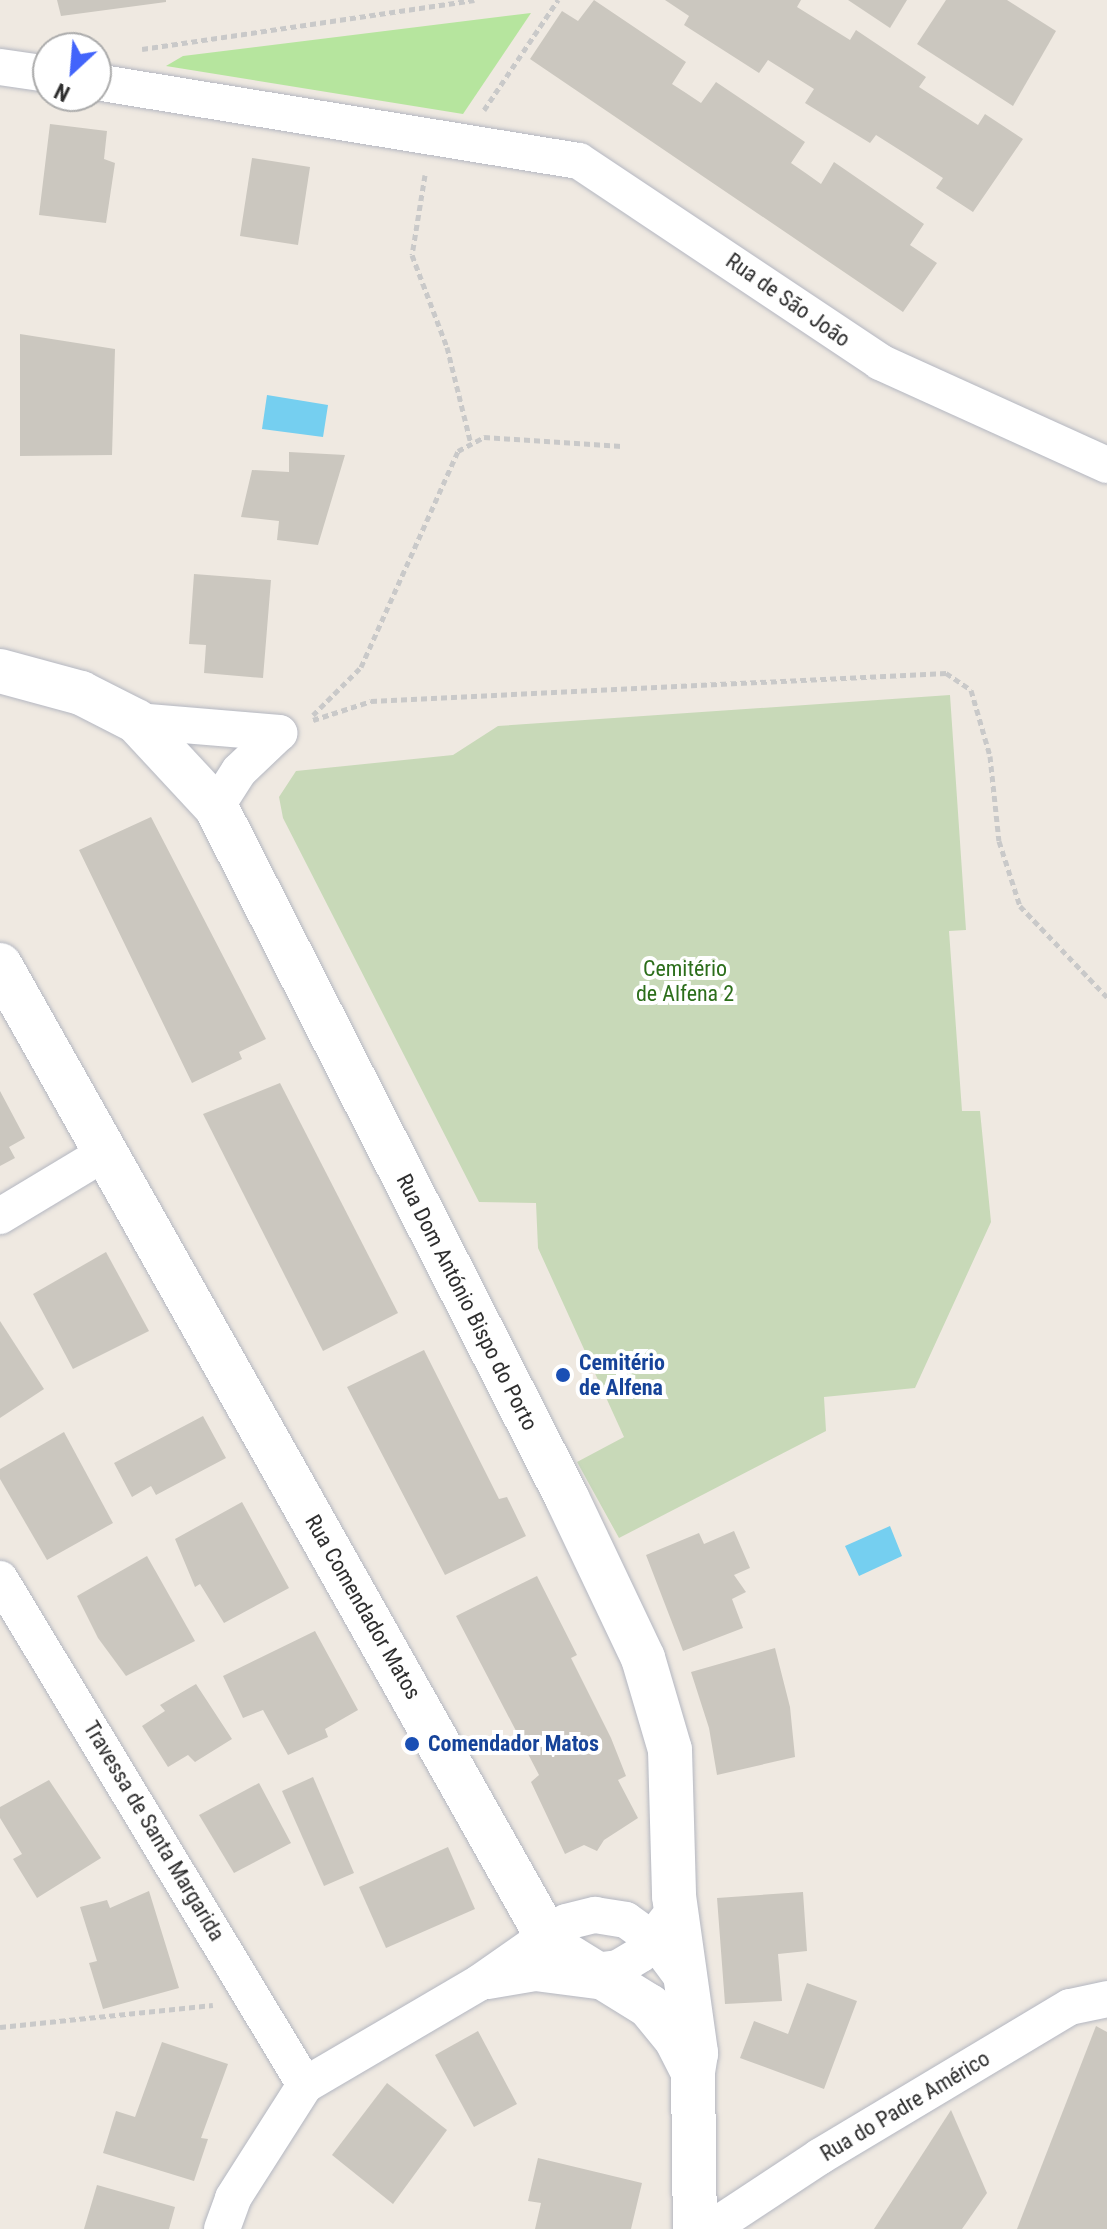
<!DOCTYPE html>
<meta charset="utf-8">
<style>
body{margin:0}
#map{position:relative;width:1107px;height:2229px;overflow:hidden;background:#efe9e1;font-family:"Roboto Condensed",sans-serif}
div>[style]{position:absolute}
.green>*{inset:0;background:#b6e59e}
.cemetery>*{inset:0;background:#c8d9b8}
.water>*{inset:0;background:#75cff0}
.building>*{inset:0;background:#cbc7bf}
.path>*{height:5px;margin-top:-2.5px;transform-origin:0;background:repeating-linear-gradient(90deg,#c9c9c9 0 6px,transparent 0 10px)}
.roads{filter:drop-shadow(0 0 2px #b4b7c1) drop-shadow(0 0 2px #b4b7c1)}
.minor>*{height:36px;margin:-18px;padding:0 18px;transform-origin:18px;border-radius:18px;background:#fff}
.tertiary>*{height:44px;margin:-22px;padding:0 22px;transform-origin:22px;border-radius:22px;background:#fff}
.dots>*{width:22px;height:22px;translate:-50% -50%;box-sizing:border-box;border:4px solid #fff;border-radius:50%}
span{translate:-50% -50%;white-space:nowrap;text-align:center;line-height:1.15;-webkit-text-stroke:8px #fff;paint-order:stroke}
.street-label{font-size:22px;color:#2e2e2e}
.park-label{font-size:22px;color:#2c6e1b}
.transit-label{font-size:22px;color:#164399;font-weight:700}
.left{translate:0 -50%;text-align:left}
.north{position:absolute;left:32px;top:32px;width:80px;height:80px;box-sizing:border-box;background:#fff;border:2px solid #ababab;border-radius:50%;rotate:206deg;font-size:22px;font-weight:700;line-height:32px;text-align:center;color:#2e2e2e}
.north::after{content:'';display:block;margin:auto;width:28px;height:36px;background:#4264fb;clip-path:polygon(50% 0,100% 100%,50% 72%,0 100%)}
</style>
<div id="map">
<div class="green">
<i style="clip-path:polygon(531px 13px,463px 114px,166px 66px,183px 56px)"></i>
</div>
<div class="cemetery">
<i style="clip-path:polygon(950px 695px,966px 930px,949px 931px,962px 1111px,980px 1111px,991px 1222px,915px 1388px,824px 1397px,826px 1431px,619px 1538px,577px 1462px,624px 1437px,538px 1248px,536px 1203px,479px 1202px,283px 818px,279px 797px,296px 771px,453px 755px,498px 726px)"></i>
</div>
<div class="water">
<i style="clip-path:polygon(267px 395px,328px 405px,323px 437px,262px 429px)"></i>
<i style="clip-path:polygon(890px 1526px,902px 1556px,859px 1576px,845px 1546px)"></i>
</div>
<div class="building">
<i style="clip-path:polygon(57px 0,166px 0,166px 2px,61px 16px)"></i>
<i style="clip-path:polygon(594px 0,686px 62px,672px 84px,686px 93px,701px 103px,716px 82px,805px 142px,791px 163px,807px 174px,821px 184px,834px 162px,924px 224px,910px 245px,937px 263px,903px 312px,530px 59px,562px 11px,578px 21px)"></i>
<i style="clip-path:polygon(665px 0,801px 0,797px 7px,850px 40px,856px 30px,926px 77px,919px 87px,978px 125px,985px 114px,1023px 139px,973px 212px,936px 188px,943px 178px,906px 154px,876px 135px,870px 143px,805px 103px,814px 89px,768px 60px,759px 73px,684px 25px,689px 16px)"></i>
<i style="clip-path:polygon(848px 0,907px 0,890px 28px)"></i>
<i style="clip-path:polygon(946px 0,1007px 0,1056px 31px,1013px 106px,917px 44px)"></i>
<i style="clip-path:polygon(50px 124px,107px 131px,104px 159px,115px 163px,106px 223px,39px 215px)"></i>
<i style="clip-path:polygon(252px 158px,310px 167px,298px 245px,240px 236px)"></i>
<i style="clip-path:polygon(20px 334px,115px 349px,112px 455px,20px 456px)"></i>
<i style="clip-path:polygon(289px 452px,345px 455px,318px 545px,277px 540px,279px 521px,241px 517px,252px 470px,289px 472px)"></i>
<i style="clip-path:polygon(194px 574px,271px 580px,263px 678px,204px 673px,206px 645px,189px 644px)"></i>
<i style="clip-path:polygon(151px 817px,266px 1039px,239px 1052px,242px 1059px,192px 1083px,79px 850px)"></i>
<i style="clip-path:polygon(280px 1083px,398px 1313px,323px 1351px,203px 1114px)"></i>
<i style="clip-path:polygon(0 1091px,25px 1138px,9px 1147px,15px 1158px,0 1166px)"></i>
<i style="clip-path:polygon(106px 1252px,149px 1331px,73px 1369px,33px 1294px)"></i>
<i style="clip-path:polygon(0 1321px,44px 1389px,0 1418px)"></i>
<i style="clip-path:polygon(424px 1350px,499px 1499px,507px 1497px,526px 1536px,445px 1575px,347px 1387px)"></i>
<i style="clip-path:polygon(203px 1416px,226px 1458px,156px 1495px,151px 1486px,132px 1497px,114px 1463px)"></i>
<i style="clip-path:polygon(64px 1432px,113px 1523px,47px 1560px,0 1479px,0 1469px)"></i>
<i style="clip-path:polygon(242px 1502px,289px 1588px,224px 1623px,200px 1584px,195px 1587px,175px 1539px)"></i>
<i style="clip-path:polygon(734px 1531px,750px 1568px,734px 1575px,746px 1592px,732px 1599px,743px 1628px,683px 1651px,646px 1555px,699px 1533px,704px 1544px)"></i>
<i style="clip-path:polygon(147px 1556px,195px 1641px,126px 1676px,98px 1638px,77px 1596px)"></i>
<i style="clip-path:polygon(537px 1576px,577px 1655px,571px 1658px,611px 1738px,626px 1776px,618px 1780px,638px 1818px,604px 1840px,597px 1851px,584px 1845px,565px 1854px,531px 1782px,539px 1775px,456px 1616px)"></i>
<i style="clip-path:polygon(315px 1631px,358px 1710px,325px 1729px,328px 1737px,288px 1755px,263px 1710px,243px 1718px,223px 1676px)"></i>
<i style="clip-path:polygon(775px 1648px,790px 1707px,795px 1757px,717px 1775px,709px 1728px,691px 1672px)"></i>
<i style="clip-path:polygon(196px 1684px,232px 1739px,195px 1762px,188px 1755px,168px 1767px,142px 1726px,165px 1711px,160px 1705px)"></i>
<i style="clip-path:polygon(313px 1777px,354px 1873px,324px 1886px,282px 1791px)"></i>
<i style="clip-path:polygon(49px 1780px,101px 1858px,37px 1898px,13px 1859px,22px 1854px,0 1818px,0 1807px)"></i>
<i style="clip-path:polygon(259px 1783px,291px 1843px,234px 1873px,199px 1815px)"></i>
<i style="clip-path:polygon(448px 1847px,475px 1909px,386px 1948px,359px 1887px)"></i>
<i style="clip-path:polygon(149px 1891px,179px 1988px,103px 2009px,89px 1963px,97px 1961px,80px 1907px,107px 1900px,110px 1908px)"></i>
<i style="clip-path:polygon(803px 1892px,807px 1951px,778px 1954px,782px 2001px,725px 2004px,717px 1898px)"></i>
<i style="clip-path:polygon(807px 1983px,857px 2001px,824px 2089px,740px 2058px,754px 2021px,788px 2034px)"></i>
<i style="clip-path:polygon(1096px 2026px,1107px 2032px,1107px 2229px,1017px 2229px)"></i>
<i style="clip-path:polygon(478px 2031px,517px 2104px,474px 2127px,435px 2055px)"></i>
<i style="clip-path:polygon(162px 2042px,228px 2064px,201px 2138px,208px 2139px,194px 2181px,103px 2153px,116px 2111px,135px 2117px)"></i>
<i style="clip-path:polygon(387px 2083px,447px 2130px,393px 2204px,332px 2155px)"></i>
<i style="clip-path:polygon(951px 2110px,987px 2193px,962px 2229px,874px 2229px)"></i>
<i style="clip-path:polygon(538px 2158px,642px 2183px,631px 2229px,535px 2229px,541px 2203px,528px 2201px)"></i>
<i style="clip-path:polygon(97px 2185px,175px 2207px,169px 2229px,84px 2229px)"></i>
</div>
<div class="path">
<i style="left:142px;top:49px;width:336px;rotate:-8.4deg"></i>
<i style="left:484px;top:110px;width:133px;rotate:-56.1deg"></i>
<i style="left:425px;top:175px;width:81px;rotate:99.2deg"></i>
<i style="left:412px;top:255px;width:98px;rotate:69.2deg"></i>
<i style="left:447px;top:347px;width:100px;rotate:76.1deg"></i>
<i style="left:313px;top:715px;width:68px;rotate:-45deg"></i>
<i style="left:361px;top:667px;width:237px;rotate:-65.8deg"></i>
<i style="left:458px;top:451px;width:30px;rotate:-28deg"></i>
<i style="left:484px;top:437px;width:138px;rotate:3.7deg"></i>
<i style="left:313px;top:720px;width:61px;rotate:-18.1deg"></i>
<i style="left:371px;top:701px;width:576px;rotate:-2.79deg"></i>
<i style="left:946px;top:673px;width:30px;rotate:34deg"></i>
<i style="left:971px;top:690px;width:69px;rotate:73.9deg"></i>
<i style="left:990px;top:756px;width:85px;rotate:84deg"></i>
<i style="left:999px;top:841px;width:68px;rotate:72.1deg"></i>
<i style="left:1020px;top:906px;width:126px;rotate:46.3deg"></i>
<i style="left:0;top:2027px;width:214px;rotate:-5.9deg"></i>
</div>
<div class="roads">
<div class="minor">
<i style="left:0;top:67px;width:49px;rotate:8.3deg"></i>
<i style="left:96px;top:82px;width:489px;rotate:9.3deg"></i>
<i style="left:579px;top:161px;width:362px;rotate:33.7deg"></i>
<i style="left:880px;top:362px;width:249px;rotate:24.4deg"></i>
<i style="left:136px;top:721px;width:144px;rotate:4.8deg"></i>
<i style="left:279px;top:733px;width:55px;rotate:136.5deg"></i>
<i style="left:239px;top:771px;width:43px;rotate:122.6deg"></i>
<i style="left:0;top:1216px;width:120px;rotate:-31deg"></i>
<i style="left:0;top:1579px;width:591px;rotate:58.92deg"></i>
<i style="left:578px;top:1973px;width:40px;rotate:-7.1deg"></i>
<i style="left:618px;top:1968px;width:27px;rotate:-31deg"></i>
<i style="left:641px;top:1954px;width:41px;rotate:-52.9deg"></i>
<i style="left:488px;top:1981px;width:48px;rotate:-9.7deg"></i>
<i style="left:535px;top:1973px;width:70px;rotate:7.4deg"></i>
<i style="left:222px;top:2229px;width:33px;rotate:-70deg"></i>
<i style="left:233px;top:2198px;width:134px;rotate:-57.5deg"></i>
<i style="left:305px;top:2085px;width:202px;rotate:-30.4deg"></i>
<i style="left:479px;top:1983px;width:106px;rotate:-35deg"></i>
<i style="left:566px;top:1922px;width:30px;rotate:-14deg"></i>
<i style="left:595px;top:1915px;width:31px;rotate:9deg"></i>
<i style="left:626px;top:1920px;width:36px;rotate:36deg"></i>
<i style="left:655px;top:1941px;width:44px;rotate:53.4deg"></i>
<i style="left:710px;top:2229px;width:131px;rotate:-33.4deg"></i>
<i style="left:819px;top:2157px;width:292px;rotate:-30.9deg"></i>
<i style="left:1070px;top:2007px;width:38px;rotate:-12deg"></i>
</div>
<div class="tertiary">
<i style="left:0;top:671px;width:84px;rotate:15.2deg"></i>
<i style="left:81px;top:693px;width:62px;rotate:27deg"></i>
<i style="left:136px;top:721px;width:117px;rotate:47.1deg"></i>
<i style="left:216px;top:807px;width:775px;rotate:63.07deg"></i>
<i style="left:567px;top:1498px;width:177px;rotate:64.6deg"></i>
<i style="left:643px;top:1658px;width:96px;rotate:73.6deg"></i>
<i style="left:670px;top:1750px;width:146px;rotate:88.4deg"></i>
<i style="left:674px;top:1896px;width:159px;rotate:82deg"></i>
<i style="left:696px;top:2053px;width:19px;rotate:99deg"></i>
<i style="left:0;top:965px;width:1111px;rotate:60.62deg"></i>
<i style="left:545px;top:1933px;width:23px;rotate:50deg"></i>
<i style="left:560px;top:1951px;width:105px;rotate:31.7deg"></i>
<i style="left:649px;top:2006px;width:43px;rotate:50.7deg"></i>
<i style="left:676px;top:2039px;width:37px;rotate:63deg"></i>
<i style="left:693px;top:2072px;width:157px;rotate:89.3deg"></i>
</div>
</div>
<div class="dots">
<i style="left:563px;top:1375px;background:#1a4fb4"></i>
<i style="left:412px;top:1744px;background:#1a4fb4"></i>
</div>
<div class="street-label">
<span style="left:788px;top:300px;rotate:35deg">Rua de São João</span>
<span style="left:467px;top:1302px;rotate:63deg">Rua Dom António Bispo do Porto</span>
<span style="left:363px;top:1607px;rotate:60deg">Rua Comendador Matos</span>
<span style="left:154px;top:1831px;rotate:59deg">Travessa de Santa Margarida</span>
<span style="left:905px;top:2106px;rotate:-31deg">Rua do Padre Américo</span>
</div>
<div class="park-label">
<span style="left:685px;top:981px">Cemitério<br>de Alfena 2</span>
</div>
<div class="transit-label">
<span class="left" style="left:579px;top:1375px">Cemitério<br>de Alfena</span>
<span class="left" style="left:428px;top:1744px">Comendador Matos</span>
</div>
<div class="north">N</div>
</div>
